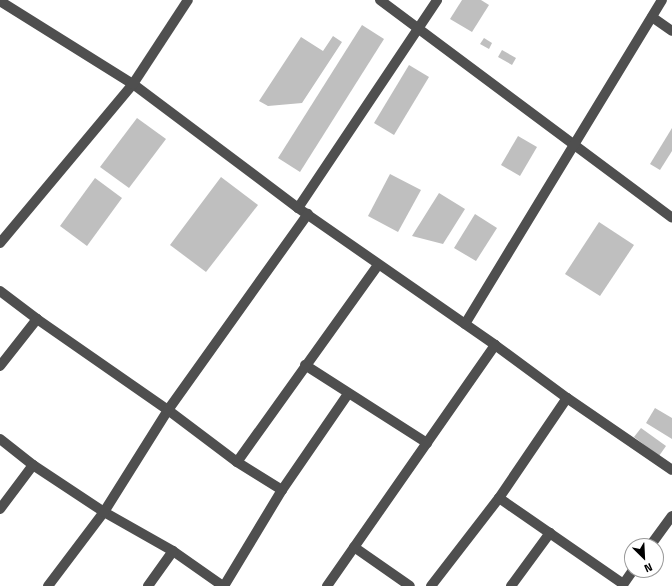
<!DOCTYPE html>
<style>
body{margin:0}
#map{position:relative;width:672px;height:586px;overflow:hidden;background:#fff;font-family:"Titillium Web",sans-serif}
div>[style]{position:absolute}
.building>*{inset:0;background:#bfbfbf}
.minor>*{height:10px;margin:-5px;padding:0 5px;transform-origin:5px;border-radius:5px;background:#4f4f4f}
span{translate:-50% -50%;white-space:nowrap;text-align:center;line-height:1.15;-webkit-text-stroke:3px #fff;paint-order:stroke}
.north{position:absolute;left:624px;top:538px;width:40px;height:40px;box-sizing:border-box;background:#fff;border:1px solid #999;border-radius:50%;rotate:156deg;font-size:11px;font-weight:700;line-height:16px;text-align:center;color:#000}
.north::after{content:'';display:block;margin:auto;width:14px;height:18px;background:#000;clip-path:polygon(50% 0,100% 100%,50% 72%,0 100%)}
</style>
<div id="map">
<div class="building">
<i style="clip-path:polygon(462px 0,481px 0,489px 5px,472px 32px,450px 19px)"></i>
<i style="clip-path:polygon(362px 25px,384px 39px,300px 172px,278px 158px)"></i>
<i style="clip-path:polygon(333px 36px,342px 42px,302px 103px,268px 106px,259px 101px,301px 37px,323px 51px)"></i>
<i style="clip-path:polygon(484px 38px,492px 43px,489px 49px,480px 44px)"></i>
<i style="clip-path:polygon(502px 50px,516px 58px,512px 65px,498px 57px)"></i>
<i style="clip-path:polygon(409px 65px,429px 77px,394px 135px,374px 123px)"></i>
<i style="clip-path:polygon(137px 118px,166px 139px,129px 188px,100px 167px)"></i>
<i style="clip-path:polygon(672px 128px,672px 151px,660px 170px,650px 164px)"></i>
<i style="clip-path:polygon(518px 136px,537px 147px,520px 176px,501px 165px)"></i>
<i style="clip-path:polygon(390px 174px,421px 190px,398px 232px,368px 216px)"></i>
<i style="clip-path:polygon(221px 177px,258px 205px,206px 272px,170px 245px)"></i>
<i style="clip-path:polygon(95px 178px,122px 198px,87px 246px,60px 226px)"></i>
<i style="clip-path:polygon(439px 193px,465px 209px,443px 244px,412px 236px)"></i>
<i style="clip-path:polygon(475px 214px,497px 228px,476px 261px,454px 248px)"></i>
<i style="clip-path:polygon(599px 222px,634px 245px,600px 296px,565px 274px)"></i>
<i style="clip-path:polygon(655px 408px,672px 418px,672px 439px,646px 423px)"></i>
<i style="clip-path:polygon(641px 428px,666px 446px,659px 456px,634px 437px)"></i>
</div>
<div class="minor">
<i style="left:380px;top:0;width:364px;rotate:36.7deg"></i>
<i style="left:0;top:1px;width:157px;rotate:32deg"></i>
<i style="left:133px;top:84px;width:206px;rotate:36.9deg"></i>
<i style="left:298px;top:208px;width:240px;rotate:34.8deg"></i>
<i style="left:495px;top:345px;width:89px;rotate:36.4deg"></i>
<i style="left:567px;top:398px;width:127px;rotate:34.4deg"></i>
<i style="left:652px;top:17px;width:24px;rotate:35deg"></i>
<i style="left:298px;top:208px;width:250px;rotate:-56.2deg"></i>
<i style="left:0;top:243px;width:207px;rotate:-50.1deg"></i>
<i style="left:133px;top:84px;width:100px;rotate:-56.8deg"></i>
<i style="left:0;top:291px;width:46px;rotate:37.1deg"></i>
<i style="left:37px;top:319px;width:160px;rotate:34.8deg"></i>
<i style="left:168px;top:410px;width:86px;rotate:37deg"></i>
<i style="left:237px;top:462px;width:53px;rotate:31.9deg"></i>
<i style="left:465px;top:324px;width:379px;rotate:-58.7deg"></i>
<i style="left:305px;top:365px;width:145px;rotate:32.6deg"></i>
<i style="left:0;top:366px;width:60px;rotate:-51.8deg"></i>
<i style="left:0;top:439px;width:42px;rotate:38.2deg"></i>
<i style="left:33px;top:465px;width:85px;rotate:33.5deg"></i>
<i style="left:104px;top:512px;width:79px;rotate:29.5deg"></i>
<i style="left:173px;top:551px;width:61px;rotate:35deg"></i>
<i style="left:237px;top:462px;width:242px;rotate:-54.4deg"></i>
<i style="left:499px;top:498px;width:151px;rotate:34.7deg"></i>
<i style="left:0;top:509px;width:55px;rotate:-53.1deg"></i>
<i style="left:650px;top:546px;width:37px;rotate:-54deg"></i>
<i style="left:354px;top:547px;width:68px;rotate:34.9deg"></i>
<i style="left:48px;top:586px;width:93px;rotate:-52.9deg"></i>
<i style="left:104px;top:512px;width:120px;rotate:-57.9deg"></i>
<i style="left:168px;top:410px;width:241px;rotate:-54.5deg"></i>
<i style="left:148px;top:586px;width:43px;rotate:-54.5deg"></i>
<i style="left:224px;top:586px;width:112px;rotate:-58.9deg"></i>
<i style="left:282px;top:490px;width:116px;rotate:-55.5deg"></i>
<i style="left:327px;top:586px;width:294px;rotate:-55.1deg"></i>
<i style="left:431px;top:586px;width:111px;rotate:-52.3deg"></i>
<i style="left:499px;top:498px;width:121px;rotate:-55.8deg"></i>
<i style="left:511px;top:586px;width:66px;rotate:-53.7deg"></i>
<i style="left:622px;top:586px;width:19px;rotate:-55deg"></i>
</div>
<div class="north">N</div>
</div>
